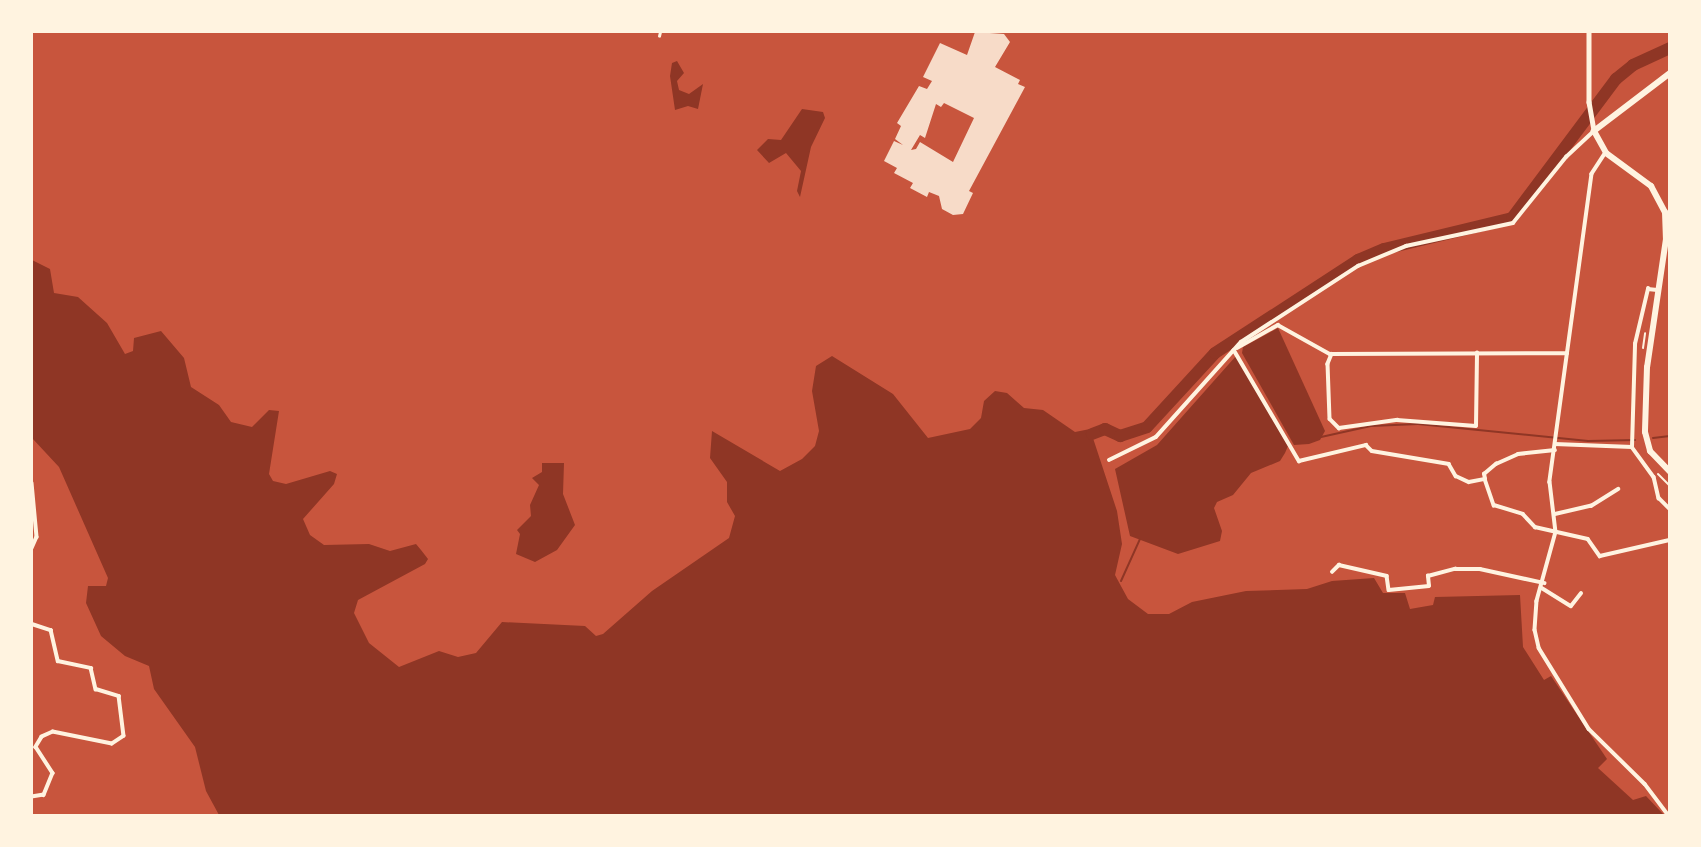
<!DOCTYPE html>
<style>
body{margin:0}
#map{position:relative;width:1701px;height:847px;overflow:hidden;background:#c8553d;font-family:"Alegreya Sans",sans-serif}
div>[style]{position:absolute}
.water>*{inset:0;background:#8f3625}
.stream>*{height:2px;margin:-1px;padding:0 1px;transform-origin:1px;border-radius:1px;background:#8f3625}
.river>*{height:12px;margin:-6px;padding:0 6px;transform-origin:6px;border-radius:6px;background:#8f3625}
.building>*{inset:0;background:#f7dbc8}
.path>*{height:2px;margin:-1px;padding:0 1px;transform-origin:1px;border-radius:1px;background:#fff3e0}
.pedestrian>*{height:2.5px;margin:-1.25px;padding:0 1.25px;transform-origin:1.25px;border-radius:1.25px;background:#fff3e0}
.minor>*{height:3.5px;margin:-1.75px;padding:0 1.75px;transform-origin:1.75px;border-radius:1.75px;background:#fff3e0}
.tertiary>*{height:4.5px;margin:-2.25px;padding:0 2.25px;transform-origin:2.25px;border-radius:2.25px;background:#fff3e0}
.primary>*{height:6px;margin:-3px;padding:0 3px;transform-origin:3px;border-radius:3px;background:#fff3e0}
span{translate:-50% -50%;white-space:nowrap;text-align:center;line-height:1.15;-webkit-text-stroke:7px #fff3e0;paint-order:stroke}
.frame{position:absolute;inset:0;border:33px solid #fff3e0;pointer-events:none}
</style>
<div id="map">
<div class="water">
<i style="clip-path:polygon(677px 61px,684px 73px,677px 81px,679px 90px,689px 94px,703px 84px,698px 109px,688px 106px,675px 110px,670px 76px,672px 63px)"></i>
<i style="clip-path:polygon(802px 109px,823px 112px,825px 118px,811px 147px,800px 197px,797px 191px,801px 171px,786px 153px,769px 163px,757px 150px,768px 139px,781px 140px)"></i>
<i style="clip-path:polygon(32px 260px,50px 269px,54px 293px,78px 297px,107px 323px,125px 354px,133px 351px,134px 338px,161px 331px,184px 358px,191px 387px,219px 405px,231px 422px,252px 427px,269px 410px,279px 411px,269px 474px,273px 481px,286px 484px,330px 471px,337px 474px,334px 484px,303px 519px,310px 535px,324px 545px,369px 544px,390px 551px,416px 544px,421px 550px,428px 559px,425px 564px,358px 600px,354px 613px,369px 643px,399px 667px,439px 651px,458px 657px,476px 653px,502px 622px,585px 626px,596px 636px,603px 634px,652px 591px,729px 538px,735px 516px,727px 502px,727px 482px,710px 458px,712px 431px,780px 471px,802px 459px,815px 446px,819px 431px,812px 391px,816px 366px,832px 356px,893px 394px,928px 438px,970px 429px,981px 418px,984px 401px,995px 391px,1007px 393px,1024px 408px,1043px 410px,1075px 432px,1090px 429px,1117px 511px,1122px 544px,1115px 575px,1128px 599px,1148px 614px,1169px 614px,1192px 602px,1246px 591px,1307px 589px,1332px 581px,1374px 578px,1383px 593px,1405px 593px,1410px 609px,1433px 605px,1435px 597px,1520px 595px,1523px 647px,1544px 680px,1551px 676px,1607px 759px,1598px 768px,1633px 800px,1646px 796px,1664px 815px,219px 815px,206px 791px,195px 747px,154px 689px,149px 666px,125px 656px,101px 636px,86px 603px,88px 586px,106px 586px,108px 578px,59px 467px,32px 438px)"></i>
<i style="clip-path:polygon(1278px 328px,1325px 431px,1320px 440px,1309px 444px,1294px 445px,1242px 353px,1243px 347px)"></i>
<i style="clip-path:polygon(1236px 356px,1288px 446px,1285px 453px,1280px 461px,1251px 473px,1233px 495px,1217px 502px,1214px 508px,1222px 531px,1220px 541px,1178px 554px,1130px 536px,1115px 469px,1157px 445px)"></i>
<i style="clip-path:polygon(542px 463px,564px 463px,563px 494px,575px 525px,557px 550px,535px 562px,516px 554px,520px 534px,517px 530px,531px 516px,530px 505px,539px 485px,532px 478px,542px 472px)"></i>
</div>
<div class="stream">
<i style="left:1321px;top:437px;width:51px;rotate:-12.4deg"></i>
<i style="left:1371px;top:426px;width:47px;rotate:-2.4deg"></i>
<i style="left:1418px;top:424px;width:171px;rotate:5.7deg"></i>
<i style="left:1588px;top:441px;width:47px;rotate:-1.2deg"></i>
<i style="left:1653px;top:438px;width:17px;rotate:-7deg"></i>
<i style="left:1121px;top:581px;width:46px;rotate:-65.7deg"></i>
</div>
<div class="river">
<i style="left:1092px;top:434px;width:14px;rotate:-21deg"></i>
<i style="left:1105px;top:429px;width:17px;rotate:25deg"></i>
<i style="left:1120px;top:436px;width:28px;rotate:-18deg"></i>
<i style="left:1147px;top:427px;width:100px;rotate:-47.4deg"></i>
<i style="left:1215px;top:353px;width:171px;rotate:-33deg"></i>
<i style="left:1358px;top:260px;width:28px;rotate:-23deg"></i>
<i style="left:1384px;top:249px;width:132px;rotate:-13.6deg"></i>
<i style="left:1512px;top:218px;width:174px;rotate:-53.2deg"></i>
<i style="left:1616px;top:79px;width:22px;rotate:-39deg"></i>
<i style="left:1633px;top:65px;width:41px;rotate:-24.7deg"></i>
</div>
<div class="building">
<i style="clip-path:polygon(evenodd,975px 32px,1004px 34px,1010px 42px,995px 67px,1020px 80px,1018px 84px,1025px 87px,969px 191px,973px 193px,963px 214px,953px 215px,942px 209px,939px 196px,929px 192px,927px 197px,910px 188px,913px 183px,894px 173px,897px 168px,884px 161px,894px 141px,903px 145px,895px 139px,901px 126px,897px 123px,919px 86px,927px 89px,932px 81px,923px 77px,940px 43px,967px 55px,975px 32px,944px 103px,974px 118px,953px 162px,920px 142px,916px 149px,911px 150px,920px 135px,925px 138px,936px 104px,941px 107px,944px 103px)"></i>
</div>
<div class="path">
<i style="left:1670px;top:36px;width:4px;rotate:90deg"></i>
<i style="left:1670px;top:187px;width:18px;rotate:90deg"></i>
<i style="left:1643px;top:348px;width:15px;rotate:-82deg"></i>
<i style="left:1658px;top:474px;width:17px;rotate:45deg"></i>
</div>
<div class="pedestrian">
<i style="left:659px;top:36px;width:4px;rotate:-76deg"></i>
</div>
<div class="minor">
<i style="left:1605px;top:154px;width:24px;rotate:123deg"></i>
<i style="left:1592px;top:174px;width:311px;rotate:97.8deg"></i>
<i style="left:1550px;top:482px;width:50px;rotate:83.2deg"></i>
<i style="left:1556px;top:532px;width:72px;rotate:105.4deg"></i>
<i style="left:1537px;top:601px;width:29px;rotate:94deg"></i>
<i style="left:1535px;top:630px;width:18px;rotate:77deg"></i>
<i style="left:1539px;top:648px;width:95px;rotate:58.3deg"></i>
<i style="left:1589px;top:729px;width:78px;rotate:44.5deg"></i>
<i style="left:1645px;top:784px;width:40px;rotate:53deg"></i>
<i style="left:1237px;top:348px;width:47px;rotate:-29.3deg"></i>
<i style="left:1278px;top:325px;width:60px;rotate:29.1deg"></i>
<i style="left:1330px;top:354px;width:237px;rotate:-0.2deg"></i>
<i style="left:1234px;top:350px;width:129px;rotate:59.6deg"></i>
<i style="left:1299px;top:461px;width:69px;rotate:-13.4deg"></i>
<i style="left:1366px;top:445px;width:8px;rotate:45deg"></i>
<i style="left:1372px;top:451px;width:78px;rotate:9.6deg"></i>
<i style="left:1449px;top:464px;width:14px;rotate:60deg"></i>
<i style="left:1456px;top:476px;width:14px;rotate:25deg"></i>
<i style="left:1469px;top:482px;width:16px;rotate:-11deg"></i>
<i style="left:1485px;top:479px;width:5px;rotate:-101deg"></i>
<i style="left:1484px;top:474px;width:16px;rotate:-40deg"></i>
<i style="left:1496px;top:464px;width:24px;rotate:-24deg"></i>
<i style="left:1518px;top:454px;width:37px;rotate:-6deg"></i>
<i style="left:1332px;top:354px;width:11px;rotate:112deg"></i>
<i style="left:1328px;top:364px;width:55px;rotate:87.9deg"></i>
<i style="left:1330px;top:419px;width:13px;rotate:45deg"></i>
<i style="left:1339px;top:428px;width:59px;rotate:-7.9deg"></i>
<i style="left:1397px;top:420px;width:79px;rotate:4.3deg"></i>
<i style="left:1476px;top:426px;width:73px;rotate:-89.2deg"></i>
<i style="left:1555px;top:444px;width:77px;rotate:2.2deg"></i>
<i style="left:1632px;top:447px;width:37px;rotate:54deg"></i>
<i style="left:1654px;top:477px;width:22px;rotate:77deg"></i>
<i style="left:1659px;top:498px;width:16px;rotate:45deg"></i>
<i style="left:1632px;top:447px;width:103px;rotate:-88.3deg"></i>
<i style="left:1635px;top:344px;width:57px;rotate:-76.7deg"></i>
<i style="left:1648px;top:289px;width:9px;rotate:6deg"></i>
<i style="left:1109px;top:460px;width:52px;rotate:-26.1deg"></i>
<i style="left:1156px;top:437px;width:127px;rotate:-48.2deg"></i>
<i style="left:1241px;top:342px;width:140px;rotate:-33deg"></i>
<i style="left:1358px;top:266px;width:52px;rotate:-22.6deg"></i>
<i style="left:1406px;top:246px;width:109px;rotate:-12.1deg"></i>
<i style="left:1513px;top:223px;width:85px;rotate:-51.2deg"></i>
<i style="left:1566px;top:157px;width:38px;rotate:-43deg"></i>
<i style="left:1485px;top:479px;width:28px;rotate:71deg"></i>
<i style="left:1494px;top:505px;width:30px;rotate:17deg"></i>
<i style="left:1523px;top:514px;width:18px;rotate:47deg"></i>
<i style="left:1535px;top:527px;width:54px;rotate:12.8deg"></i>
<i style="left:1588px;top:539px;width:21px;rotate:55deg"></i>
<i style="left:1600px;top:556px;width:72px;rotate:-12.9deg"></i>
<i style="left:32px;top:483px;width:54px;rotate:84.7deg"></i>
<i style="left:37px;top:537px;width:12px;rotate:114deg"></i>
<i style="left:1555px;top:514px;width:37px;rotate:-13deg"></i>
<i style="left:1591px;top:506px;width:32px;rotate:-32deg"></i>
<i style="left:1332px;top:572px;width:10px;rotate:-45deg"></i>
<i style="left:1339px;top:565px;width:49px;rotate:12.9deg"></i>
<i style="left:1387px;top:576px;width:14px;rotate:82deg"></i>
<i style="left:1389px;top:590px;width:40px;rotate:-5.7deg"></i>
<i style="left:1429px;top:586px;width:10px;rotate:-96deg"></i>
<i style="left:1428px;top:576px;width:28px;rotate:-15deg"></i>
<i style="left:1455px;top:569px;width:25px"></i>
<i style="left:1480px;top:569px;width:66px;rotate:12.3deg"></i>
<i style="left:1542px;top:588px;width:34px;rotate:32deg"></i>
<i style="left:1571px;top:606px;width:16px;rotate:-52deg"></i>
<i style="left:32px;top:624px;width:20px;rotate:18deg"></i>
<i style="left:51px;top:630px;width:32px;rotate:77deg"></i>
<i style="left:58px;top:661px;width:34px;rotate:12deg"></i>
<i style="left:91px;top:668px;width:22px;rotate:77deg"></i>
<i style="left:96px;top:689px;width:24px;rotate:17deg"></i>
<i style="left:119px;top:696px;width:40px;rotate:82.9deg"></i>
<i style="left:124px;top:736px;width:14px;rotate:146deg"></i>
<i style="left:112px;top:744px;width:60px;rotate:-168.5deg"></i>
<i style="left:53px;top:732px;width:12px;rotate:156deg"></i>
<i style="left:42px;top:737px;width:12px;rotate:121deg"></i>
<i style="left:36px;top:747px;width:31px;rotate:57deg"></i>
<i style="left:53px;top:773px;width:24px;rotate:112deg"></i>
<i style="left:44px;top:795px;width:12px;rotate:171deg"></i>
</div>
<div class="tertiary">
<i style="left:1589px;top:32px;width:70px;rotate:90deg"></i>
<i style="left:1589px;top:102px;width:29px;rotate:80deg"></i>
</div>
<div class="primary">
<i style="left:1670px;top:73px;width:96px;rotate:142.7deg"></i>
<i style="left:1594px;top:131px;width:25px;rotate:61deg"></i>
<i style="left:1606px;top:153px;width:56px;rotate:36.3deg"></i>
<i style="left:1651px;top:186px;width:30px;rotate:62deg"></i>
<i style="left:1665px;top:212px;width:27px;rotate:88deg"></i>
<i style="left:1666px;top:239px;width:129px;rotate:98.4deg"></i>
<i style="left:1647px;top:367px;width:65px;rotate:91.8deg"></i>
<i style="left:1645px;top:432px;width:20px;rotate:75deg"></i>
<i style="left:1650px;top:451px;width:29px;rotate:46deg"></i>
</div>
<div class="frame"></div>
</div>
